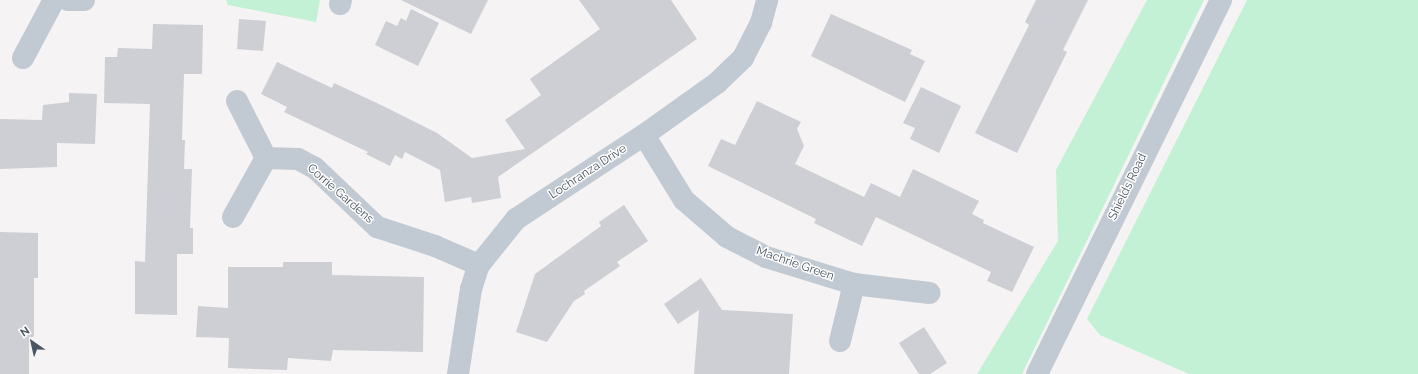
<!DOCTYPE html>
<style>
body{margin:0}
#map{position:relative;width:1418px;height:374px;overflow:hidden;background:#f5f3f3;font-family:Raleway,sans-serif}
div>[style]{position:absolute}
.green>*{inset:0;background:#c3f1d5}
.building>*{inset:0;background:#cdcfd5}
.street>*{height:22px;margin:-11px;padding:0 11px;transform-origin:11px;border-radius:11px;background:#c1cad2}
span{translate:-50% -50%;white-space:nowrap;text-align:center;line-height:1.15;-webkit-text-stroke:3px #fff;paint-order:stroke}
.street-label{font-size:12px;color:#4a5661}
.north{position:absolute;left:12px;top:322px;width:40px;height:40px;-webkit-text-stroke:3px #fff;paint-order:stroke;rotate:326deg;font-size:11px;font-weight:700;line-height:16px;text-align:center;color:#4a5661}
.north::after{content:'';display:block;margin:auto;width:14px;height:18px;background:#4a5661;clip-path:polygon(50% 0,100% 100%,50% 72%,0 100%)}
</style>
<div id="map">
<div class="green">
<i style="clip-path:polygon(226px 0,320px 0,316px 22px,228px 5px)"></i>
<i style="clip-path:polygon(1147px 0,1204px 0,1022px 374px,977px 374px,1058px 241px,1056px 170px)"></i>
<i style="clip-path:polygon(1247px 0,1418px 0,1418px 374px,1189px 374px,1100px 335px,1087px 319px)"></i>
</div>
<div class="building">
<i style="clip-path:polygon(401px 0,488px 0,471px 34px)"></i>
<i style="clip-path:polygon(579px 0,671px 0,697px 39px,498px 177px,501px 198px,472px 203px,471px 197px,445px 202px,440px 170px,405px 152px,402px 159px,395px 155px,390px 166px,366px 154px,368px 152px,284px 112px,287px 107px,261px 94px,277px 62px,332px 88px,334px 83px,381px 105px,437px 133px,472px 158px,525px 149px,505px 120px,541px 95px,530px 79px,600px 29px)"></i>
<i style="clip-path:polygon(1036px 0,1088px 0,1063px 50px,1067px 52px,1017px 153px,975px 133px,1029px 25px,1025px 22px)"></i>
<i style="clip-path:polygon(411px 9px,439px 23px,418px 66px,375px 45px,386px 21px,397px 26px,401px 18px,406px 21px)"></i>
<i style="clip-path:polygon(831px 14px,912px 50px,910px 54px,925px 61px,905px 102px,811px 56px)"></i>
<i style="clip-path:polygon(239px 19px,266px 21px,263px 51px,237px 49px)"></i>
<i style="clip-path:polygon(153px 24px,203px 25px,202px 74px,184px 74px,182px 140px,185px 140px,184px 169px,192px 169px,190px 228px,193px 228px,193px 254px,177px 254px,177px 315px,135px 314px,135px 261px,145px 262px,150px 104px,104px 103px,105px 57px,117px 57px,118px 48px,152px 49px)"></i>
<i style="clip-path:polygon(921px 87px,961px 106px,939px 153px,910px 139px,915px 128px,903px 123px)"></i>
<i style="clip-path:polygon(69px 93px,97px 94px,95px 144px,57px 143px,57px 167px,0 169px,0 119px,42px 120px,43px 105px,69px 102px)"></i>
<i style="clip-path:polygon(757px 101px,801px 122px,797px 129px,804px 146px,795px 164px,864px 197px,871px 183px,900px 197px,913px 169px,979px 201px,972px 214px,984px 220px,983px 223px,1034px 247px,1012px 292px,987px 281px,991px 272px,876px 217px,862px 246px,814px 223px,816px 219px,708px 166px,721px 139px,735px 145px)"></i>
<i style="clip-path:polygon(624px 205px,648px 241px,617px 262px,620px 266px,584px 291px,585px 294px,574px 301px,547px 342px,516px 332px,535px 274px,601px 226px,599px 222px)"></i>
<i style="clip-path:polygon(0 232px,38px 233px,38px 278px,34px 278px,34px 337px,29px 337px,29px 374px,0 374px)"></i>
<i style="clip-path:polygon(283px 262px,332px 262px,332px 275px,424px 277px,423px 352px,333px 350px,331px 361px,288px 358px,287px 370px,228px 368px,229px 338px,196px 337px,198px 306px,228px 308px,228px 267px,283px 267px)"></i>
<i style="clip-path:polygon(701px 278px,722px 310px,793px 314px,789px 374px,694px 374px,699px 310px,678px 324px,664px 304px)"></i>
<i style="clip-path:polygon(924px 327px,947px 363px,930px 374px,919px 374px,899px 343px)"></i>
</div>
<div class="street">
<i style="left:68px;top:0;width:16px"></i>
<i style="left:340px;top:4px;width:4px;rotate:-76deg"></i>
<i style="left:23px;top:58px;width:66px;rotate:-61.9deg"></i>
<i style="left:237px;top:101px;width:64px;rotate:63deg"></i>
<i style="left:266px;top:158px;width:32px;rotate:2deg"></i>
<i style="left:298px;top:159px;width:19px;rotate:28deg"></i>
<i style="left:315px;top:168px;width:86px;rotate:43.6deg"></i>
<i style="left:377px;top:227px;width:61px;rotate:18.1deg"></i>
<i style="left:435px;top:246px;width:48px;rotate:23.4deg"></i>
<i style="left:644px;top:135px;width:76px;rotate:58.4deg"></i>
<i style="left:684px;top:200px;width:57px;rotate:40.7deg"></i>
<i style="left:727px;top:237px;width:44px;rotate:27.1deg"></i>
<i style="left:766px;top:257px;width:92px;rotate:17.1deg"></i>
<i style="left:854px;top:284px;width:76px;rotate:6.8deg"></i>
<i style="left:233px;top:217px;width:68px;rotate:-60.8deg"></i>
<i style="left:840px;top:341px;width:59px;rotate:-76.2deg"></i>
<i style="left:458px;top:374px;width:86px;rotate:-81.3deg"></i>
<i style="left:471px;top:289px;width:25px;rotate:-72deg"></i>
<i style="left:479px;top:265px;width:59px;rotate:-51.2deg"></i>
<i style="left:516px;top:219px;width:153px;rotate:-33.3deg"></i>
<i style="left:644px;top:135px;width:90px;rotate:-35.5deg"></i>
<i style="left:717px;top:83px;width:36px;rotate:-44deg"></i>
<i style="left:743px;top:58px;width:39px;rotate:-63deg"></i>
<i style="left:761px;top:23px;width:24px;rotate:-75deg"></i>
<i style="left:1037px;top:374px;width:417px;rotate:-63.8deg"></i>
</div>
<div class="street-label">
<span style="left:588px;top:172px;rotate:-33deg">Lochranza Drive</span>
<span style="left:1128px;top:187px;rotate:-64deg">Shields Road</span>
<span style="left:340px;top:194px;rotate:41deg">Corrie Gardens</span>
<span style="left:795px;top:264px;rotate:19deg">Machrie Green</span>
</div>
<div class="north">N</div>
</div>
